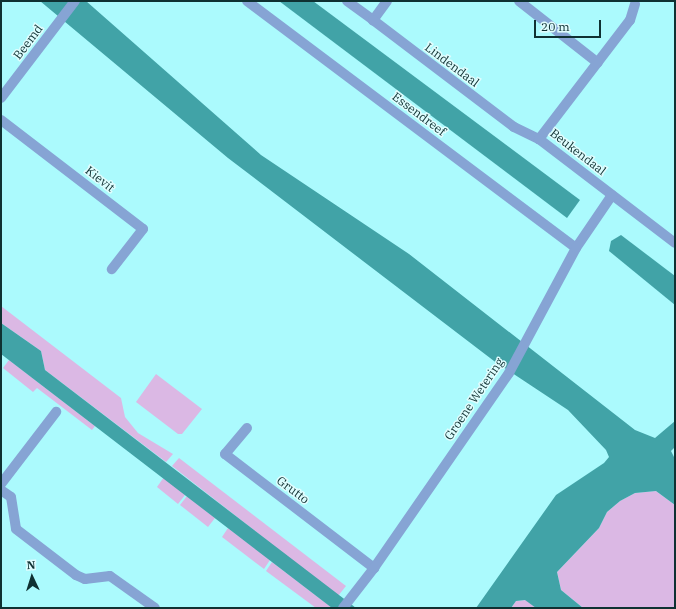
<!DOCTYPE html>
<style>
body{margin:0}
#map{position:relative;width:676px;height:609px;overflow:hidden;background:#abfafd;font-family:"IBM Plex Serif",serif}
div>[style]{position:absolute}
.green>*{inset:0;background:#dbb8e4}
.water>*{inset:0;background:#41a3a7}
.minor>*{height:10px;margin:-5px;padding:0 5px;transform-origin:5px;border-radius:5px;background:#86a4d4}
span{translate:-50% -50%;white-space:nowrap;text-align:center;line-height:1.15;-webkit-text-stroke:3px #e0fdfe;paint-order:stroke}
.street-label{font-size:12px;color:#0f3132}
.frame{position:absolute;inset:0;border:2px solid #0f3132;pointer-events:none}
.north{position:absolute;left:12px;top:557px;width:40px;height:40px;-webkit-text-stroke:3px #e0fdfe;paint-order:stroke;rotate:356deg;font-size:11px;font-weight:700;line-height:16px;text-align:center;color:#0f3132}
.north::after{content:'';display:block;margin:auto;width:14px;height:18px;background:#0f3132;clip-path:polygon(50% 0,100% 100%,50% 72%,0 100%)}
.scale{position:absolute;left:534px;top:20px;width:67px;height:18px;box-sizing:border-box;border:2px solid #0f3132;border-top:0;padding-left:5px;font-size:12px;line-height:14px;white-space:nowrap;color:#0f3132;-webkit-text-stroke:3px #e0fdfe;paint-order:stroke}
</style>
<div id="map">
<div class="green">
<i style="clip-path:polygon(1px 306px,121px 398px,125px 417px,138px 433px,173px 454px,166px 462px,45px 370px,41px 351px,1px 323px)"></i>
<i style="clip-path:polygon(9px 360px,95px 426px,92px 430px,37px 388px,33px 392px,3px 368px)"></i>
<i style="clip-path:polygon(156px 374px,202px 409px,182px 434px,178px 434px,136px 402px)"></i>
<i style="clip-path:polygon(179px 458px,346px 586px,338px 596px,172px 466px)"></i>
<i style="clip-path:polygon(164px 477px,185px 495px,178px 504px,157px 487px)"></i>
<i style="clip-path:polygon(656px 491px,675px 505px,675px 608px,583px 608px,561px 590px,557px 572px,599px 528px,607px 512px,620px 501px,635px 493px)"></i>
<i style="clip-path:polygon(187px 496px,215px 518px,208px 527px,180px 505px)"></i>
<i style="clip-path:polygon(228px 528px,270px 560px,264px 569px,222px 537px)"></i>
<i style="clip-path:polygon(272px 562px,331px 607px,316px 608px,266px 571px)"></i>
<i style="clip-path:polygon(526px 600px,536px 608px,511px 608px,516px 601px)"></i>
</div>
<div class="water">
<i style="clip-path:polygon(40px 1px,86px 1px,261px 155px,409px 254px,635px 430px,655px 438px,675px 421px,675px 447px,671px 451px,675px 459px,675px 505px,656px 491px,635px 493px,620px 501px,607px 512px,599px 528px,557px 572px,561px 590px,583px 608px,536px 608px,525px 600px,516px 601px,511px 608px,476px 608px,556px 495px,604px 463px,609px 457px,606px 450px,568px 410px,494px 361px,228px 158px)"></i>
<i style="clip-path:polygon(279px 1px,313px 1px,580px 200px,567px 218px)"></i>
<i style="clip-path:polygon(621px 235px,675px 276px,675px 305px,609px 251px,611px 241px)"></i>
<i style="clip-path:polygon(1px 323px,41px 351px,45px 370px,356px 608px,332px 608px,1px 354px)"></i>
</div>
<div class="minor">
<i style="left:247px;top:1px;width:411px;rotate:36.9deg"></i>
<i style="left:347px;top:1px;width:32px;rotate:36deg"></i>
<i style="left:387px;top:1px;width:24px;rotate:126deg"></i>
<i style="left:373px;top:20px;width:177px;rotate:37.2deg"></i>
<i style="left:514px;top:127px;width:28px;rotate:26deg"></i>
<i style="left:519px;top:1px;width:100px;rotate:38.1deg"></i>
<i style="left:635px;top:4px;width:17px;rotate:107deg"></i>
<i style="left:630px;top:20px;width:150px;rotate:127.4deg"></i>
<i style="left:539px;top:139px;width:171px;rotate:37.4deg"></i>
<i style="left:1px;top:98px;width:122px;rotate:-52.7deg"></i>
<i style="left:1px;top:120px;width:179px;rotate:37.5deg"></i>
<i style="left:143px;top:229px;width:51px;rotate:127.8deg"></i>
<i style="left:247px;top:428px;width:34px;rotate:130deg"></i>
<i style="left:225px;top:454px;width:188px;rotate:37.4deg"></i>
<i style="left:1px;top:484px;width:91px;rotate:-52.6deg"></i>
<i style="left:1px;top:490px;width:12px;rotate:35deg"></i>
<i style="left:11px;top:497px;width:32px;rotate:81deg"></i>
<i style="left:16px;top:529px;width:76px;rotate:37.5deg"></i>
<i style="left:76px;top:575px;width:10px;rotate:24deg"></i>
<i style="left:85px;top:579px;width:25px;rotate:-7deg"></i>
<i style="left:110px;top:576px;width:55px;rotate:35.4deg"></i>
<i style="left:343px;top:608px;width:51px;rotate:-52.2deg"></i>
<i style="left:374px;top:568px;width:237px;rotate:-55.3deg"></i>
<i style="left:509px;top:373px;width:142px;rotate:-61.8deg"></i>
<i style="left:576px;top:248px;width:64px;rotate:-55.8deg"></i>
</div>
<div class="street-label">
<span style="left:28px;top:42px;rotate:-53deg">Beemd</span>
<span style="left:452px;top:65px;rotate:37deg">Lindendaal</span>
<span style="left:419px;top:114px;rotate:37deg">Essendreef</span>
<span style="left:578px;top:152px;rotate:38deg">Beukendaal</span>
<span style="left:100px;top:179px;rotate:38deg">Kievit</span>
<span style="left:474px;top:399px;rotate:-56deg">Groene Wetering</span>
<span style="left:293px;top:490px;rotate:37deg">Grutto</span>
</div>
<div class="frame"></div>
<div class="north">N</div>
<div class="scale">20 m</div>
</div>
